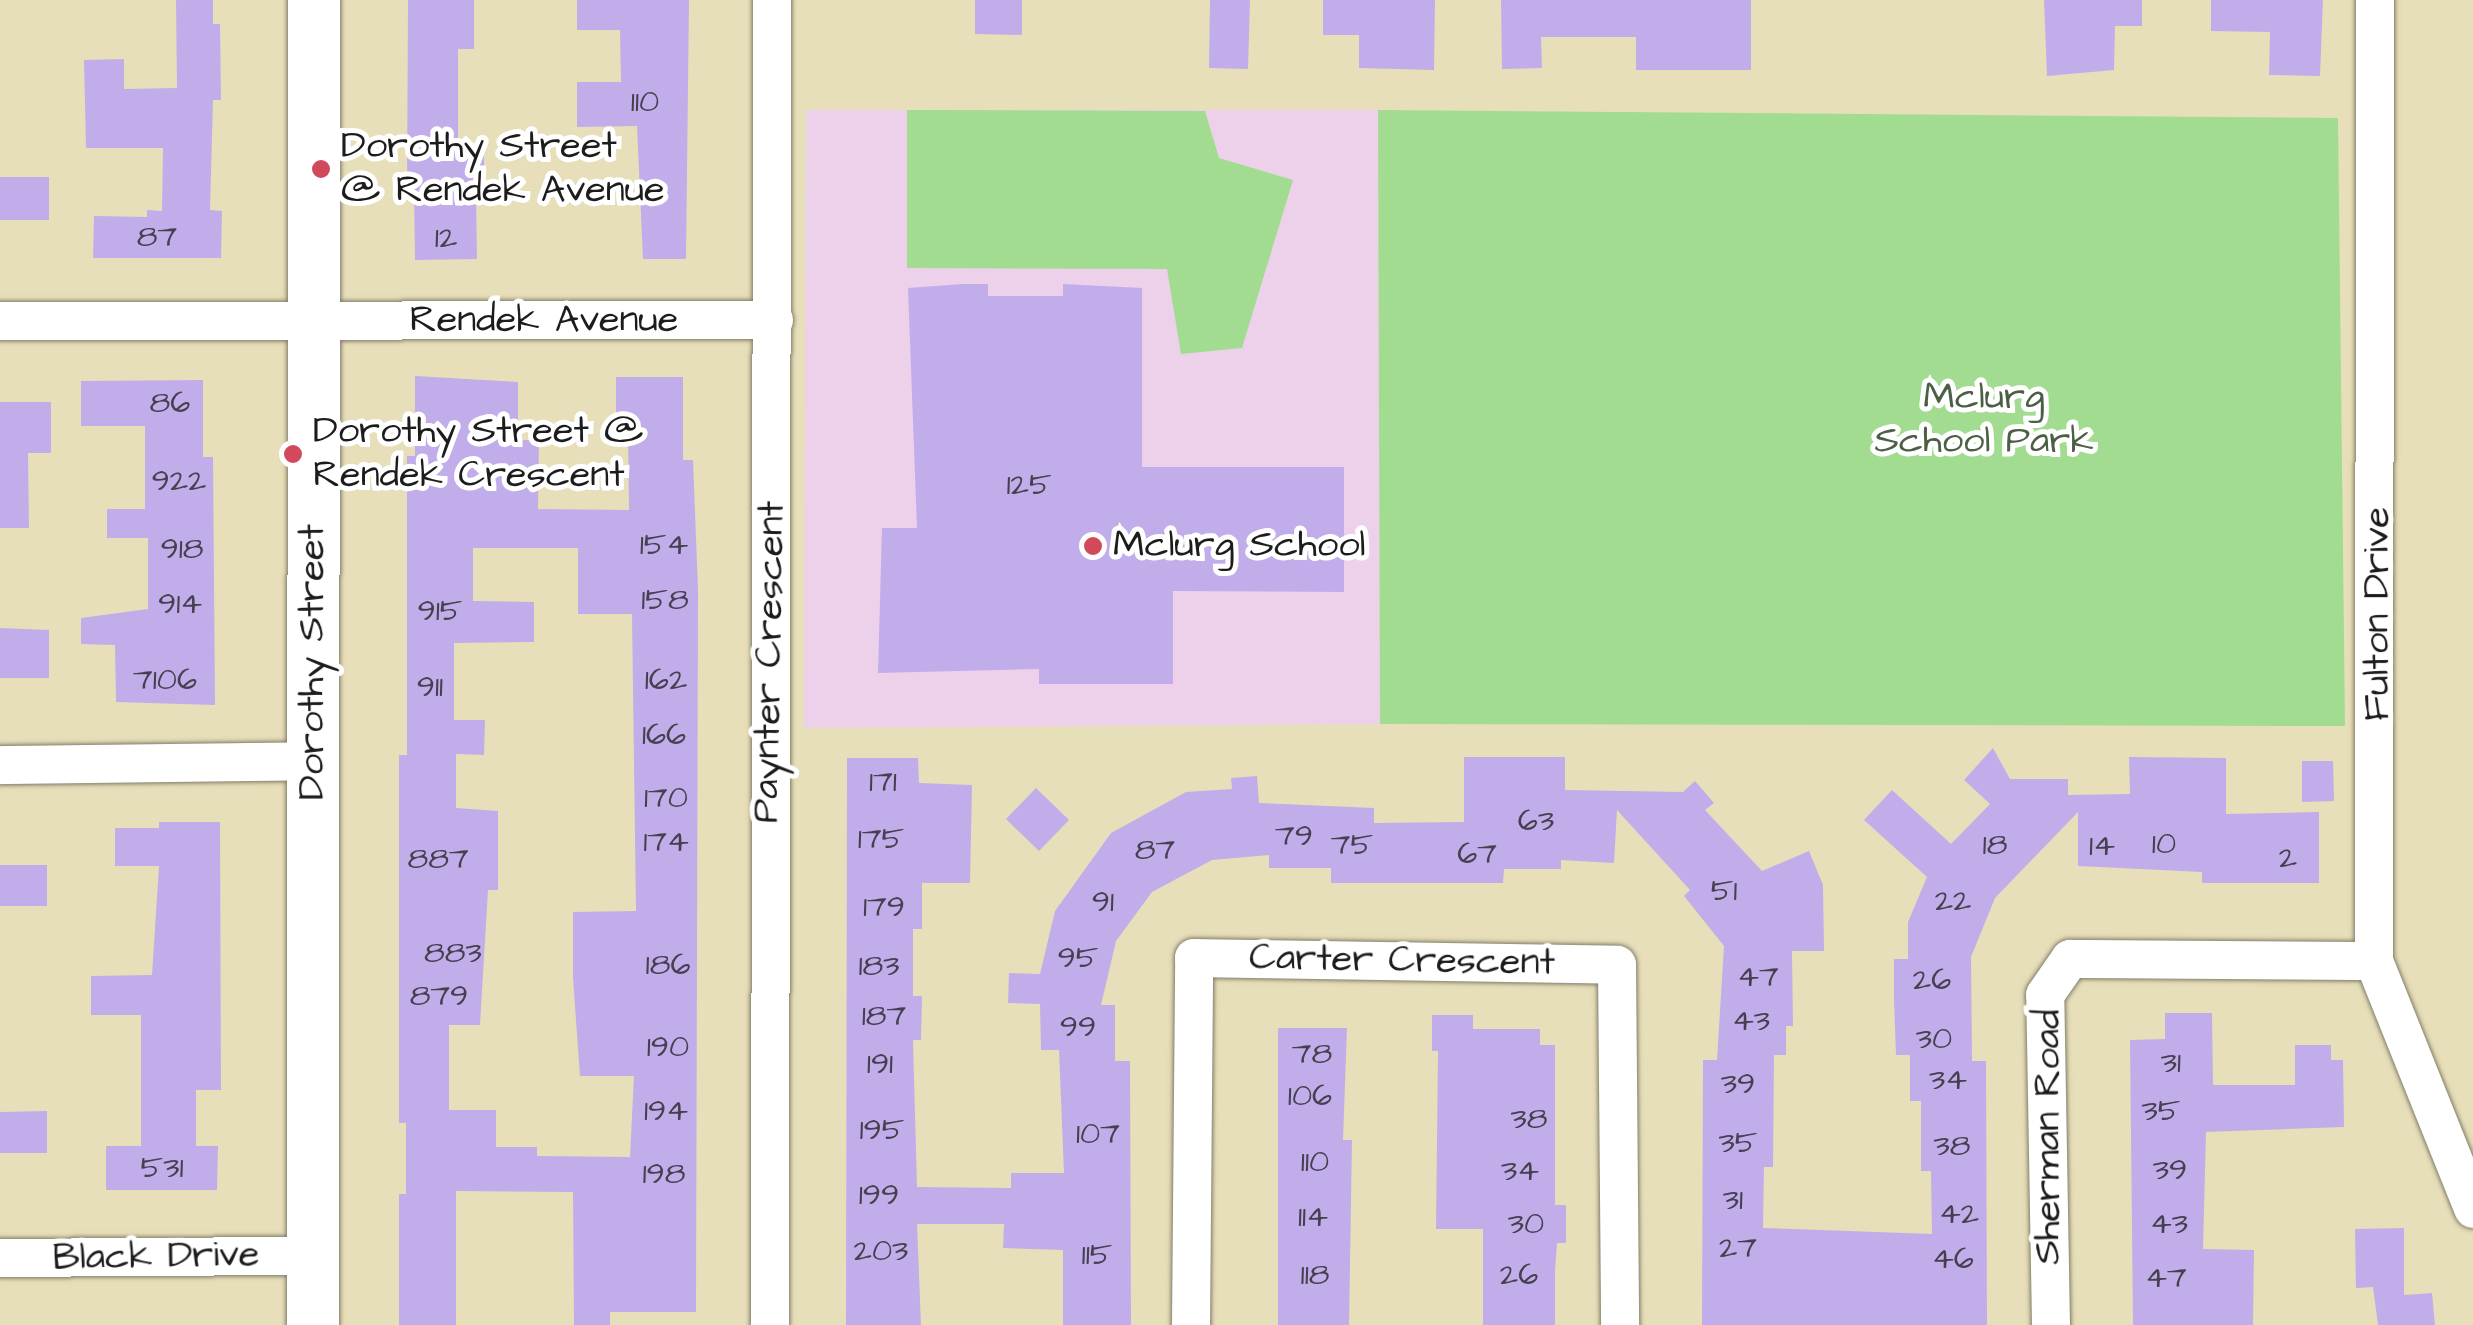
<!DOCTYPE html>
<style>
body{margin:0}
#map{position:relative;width:2473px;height:1325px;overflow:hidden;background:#e7dfb9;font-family:"Architects Daughter",sans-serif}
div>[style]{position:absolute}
.built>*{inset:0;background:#edd0e9}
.green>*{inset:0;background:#a2dc90}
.building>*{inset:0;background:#c1adea}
.roads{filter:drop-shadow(0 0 2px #827e6a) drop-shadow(0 0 2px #827e6a)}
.street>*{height:38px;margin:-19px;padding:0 19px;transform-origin:19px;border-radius:19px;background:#fff}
.secondary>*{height:52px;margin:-26px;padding:0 26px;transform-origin:26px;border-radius:26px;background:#fff}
.dots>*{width:28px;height:28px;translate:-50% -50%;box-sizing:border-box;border:5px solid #fff;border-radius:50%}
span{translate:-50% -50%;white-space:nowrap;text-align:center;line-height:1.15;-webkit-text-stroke:10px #fff;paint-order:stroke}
.number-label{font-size:32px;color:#454050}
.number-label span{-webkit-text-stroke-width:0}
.poi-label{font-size:38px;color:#1c1c1c}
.left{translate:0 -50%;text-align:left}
.street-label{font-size:38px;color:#1c1c1c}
.park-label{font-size:38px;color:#4b5f45}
</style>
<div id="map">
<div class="built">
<i style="clip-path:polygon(806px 110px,1378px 110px,1380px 724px,804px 728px)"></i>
</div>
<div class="green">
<i style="clip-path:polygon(907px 110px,1205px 111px,1219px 158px,1293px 180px,1242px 348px,1181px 354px,1167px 269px,907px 268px)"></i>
<i style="clip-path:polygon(1378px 110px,2338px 118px,2345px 726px,1380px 724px)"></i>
</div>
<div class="building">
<i style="clip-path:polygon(176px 0,213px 0,213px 24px,220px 24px,221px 100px,213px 100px,210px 210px,222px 211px,221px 258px,93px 258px,94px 216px,147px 217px,147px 210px,162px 211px,163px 148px,86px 148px,84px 60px,124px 59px,124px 89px,177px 88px)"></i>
<i style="clip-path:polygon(408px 0,474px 0,474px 49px,458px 49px,458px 146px,484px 146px,484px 193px,476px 193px,477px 259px,415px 260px,414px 193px,407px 193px)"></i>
<i style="clip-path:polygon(577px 0,689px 0,686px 259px,643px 259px,637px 126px,577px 127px,577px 82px,621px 82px,620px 30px,577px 30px)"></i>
<i style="clip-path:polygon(975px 0,1022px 0,1022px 35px,975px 34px)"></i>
<i style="clip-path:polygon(1210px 0,1250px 0,1248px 69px,1209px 68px)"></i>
<i style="clip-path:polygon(1323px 0,1435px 0,1434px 70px,1359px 68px,1359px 35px,1323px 35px)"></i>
<i style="clip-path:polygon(1501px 0,1751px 0,1751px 70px,1636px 70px,1636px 37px,1541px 37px,1542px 68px,1502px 69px)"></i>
<i style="clip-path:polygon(2044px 0,2142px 0,2142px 26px,2115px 26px,2114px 70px,2047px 76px)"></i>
<i style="clip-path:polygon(2211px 0,2323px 0,2320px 76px,2269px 75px,2270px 32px,2211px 31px)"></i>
<i style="clip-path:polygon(0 177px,49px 177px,49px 220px,0 220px)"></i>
<i style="clip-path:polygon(963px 284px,988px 284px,988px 296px,1063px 296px,1063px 284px,1142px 288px,1142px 467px,1344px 467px,1344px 592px,1173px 591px,1173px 684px,1039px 684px,1039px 669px,878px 673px,882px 528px,917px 528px,908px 288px)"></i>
<i style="clip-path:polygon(evenodd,415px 376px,518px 382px,518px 440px,539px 440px,538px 509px,629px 510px,628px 430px,616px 430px,616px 377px,683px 377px,683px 460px,693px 460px,698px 590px,696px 1312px,610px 1312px,610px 1325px,574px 1325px,573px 1192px,456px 1191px,456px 1325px,399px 1325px,399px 1194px,406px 1194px,406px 1123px,399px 1123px,399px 755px,407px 755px,407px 456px,415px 456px,415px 376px,473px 548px,578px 548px,578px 614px,632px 614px,636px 911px,573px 912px,573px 978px,580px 1076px,634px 1076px,630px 1157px,537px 1156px,537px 1147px,496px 1147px,496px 1110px,449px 1110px,449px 1025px,480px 1025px,488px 890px,498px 890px,498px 811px,456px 808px,456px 754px,484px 755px,485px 720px,454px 720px,454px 643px,534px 642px,534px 602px,473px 601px,473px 548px)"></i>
<i style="clip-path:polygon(203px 380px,203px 457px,213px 457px,215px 705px,116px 702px,115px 645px,81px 644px,81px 618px,148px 609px,148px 538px,107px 538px,107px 509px,145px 509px,145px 426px,81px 426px,81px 381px)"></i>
<i style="clip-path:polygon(0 402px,51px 402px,51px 453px,28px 453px,29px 528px,0 528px)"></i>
<i style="clip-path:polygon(0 628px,49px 630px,49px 678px,0 678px)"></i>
<i style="clip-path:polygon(1993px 748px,2010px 779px,2068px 779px,2068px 795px,2130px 794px,2129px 757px,2226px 758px,2226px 814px,2319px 812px,2319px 883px,2202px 883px,2202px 872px,2078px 866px,2078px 812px,1995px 898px,1971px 957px,1972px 1061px,1986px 1061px,1987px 1325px,1702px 1325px,1703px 1060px,1717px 1060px,1724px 946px,1684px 896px,1690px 890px,1617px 810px,1614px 863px,1561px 860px,1561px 869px,1504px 869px,1503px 883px,1331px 883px,1331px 868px,1269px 868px,1269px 855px,1212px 860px,1152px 892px,1116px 941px,1101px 1005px,1115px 1005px,1115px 1061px,1130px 1061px,1131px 1325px,1063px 1325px,1063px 1250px,1003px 1248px,1004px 1224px,917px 1224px,921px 1325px,846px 1325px,847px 758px,918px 758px,919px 783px,972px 785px,970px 883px,922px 883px,922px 929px,913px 929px,913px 996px,922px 996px,921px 1040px,913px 1040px,917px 1187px,1011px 1188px,1011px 1173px,1064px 1173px,1059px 1050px,1041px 1050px,1040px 1004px,1008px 1003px,1009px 973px,1040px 974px,1055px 911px,1111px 833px,1186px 792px,1232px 789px,1231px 778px,1257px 776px,1259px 803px,1374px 808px,1374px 823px,1464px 822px,1464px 757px,1565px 757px,1565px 790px,1683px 792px,1695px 781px,1714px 803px,1705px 810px,1762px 871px,1809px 851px,1823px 885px,1824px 951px,1792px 951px,1793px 1026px,1786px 1026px,1786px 1055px,1774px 1055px,1773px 1167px,1764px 1167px,1763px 1228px,1932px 1234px,1931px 1171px,1921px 1171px,1921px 1101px,1910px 1101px,1910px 1055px,1896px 1055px,1894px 1000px,1894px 959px,1908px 959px,1908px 922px,1927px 877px,1864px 820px,1892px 790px,1951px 844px,1990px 804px,1964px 780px)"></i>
<i style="clip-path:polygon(2302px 761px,2333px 761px,2334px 801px,2302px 802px)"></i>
<i style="clip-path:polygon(1036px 788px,1069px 820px,1039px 851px,1006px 819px)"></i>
<i style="clip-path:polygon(159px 822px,220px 822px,221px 1090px,196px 1090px,196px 1146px,218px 1146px,217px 1190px,106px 1190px,106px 1146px,141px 1146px,141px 1015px,91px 1015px,91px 976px,152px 975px,159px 866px,115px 866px,115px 828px,159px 828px)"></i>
<i style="clip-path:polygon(0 865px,47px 865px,47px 906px,0 906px)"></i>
<i style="clip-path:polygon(2165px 1013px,2212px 1013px,2213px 1085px,2295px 1085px,2295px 1045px,2331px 1045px,2331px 1060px,2343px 1060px,2344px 1127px,2206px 1132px,2203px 1249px,2254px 1250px,2253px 1325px,2133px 1325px,2130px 1040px,2165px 1039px)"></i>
<i style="clip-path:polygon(1432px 1015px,1473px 1015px,1473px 1029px,1540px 1029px,1540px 1045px,1555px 1045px,1555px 1205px,1566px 1205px,1566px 1243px,1557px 1243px,1555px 1270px,1555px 1325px,1483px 1325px,1483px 1229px,1436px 1229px,1438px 1051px,1432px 1051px)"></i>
<i style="clip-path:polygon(1278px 1028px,1347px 1028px,1343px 1140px,1352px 1140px,1349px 1325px,1278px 1325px)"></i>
<i style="clip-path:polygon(47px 1111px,47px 1153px,0 1153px,0 1112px)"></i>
<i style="clip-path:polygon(2404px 1228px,2404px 1295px,2432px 1293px,2435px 1325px,2378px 1325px,2373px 1287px,2356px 1288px,2355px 1229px)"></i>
</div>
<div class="roads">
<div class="street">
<i style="left:2375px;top:0;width:961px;rotate:90.06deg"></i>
<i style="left:2374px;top:961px;width:267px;rotate:68.2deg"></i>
<i style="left:0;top:321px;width:774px;rotate:-0.07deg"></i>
<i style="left:0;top:765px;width:313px;rotate:-0.7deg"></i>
<i style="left:0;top:1258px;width:313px;rotate:-0.4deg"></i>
<i style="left:770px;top:1325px;width:1325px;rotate:-89.91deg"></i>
<i style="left:1191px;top:1325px;width:367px;rotate:-89.5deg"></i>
<i style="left:1194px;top:958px;width:423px;rotate:0.9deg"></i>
<i style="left:1617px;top:965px;width:360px;rotate:89.5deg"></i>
<i style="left:2051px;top:1325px;width:330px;rotate:-91deg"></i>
<i style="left:2045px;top:995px;width:44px;rotate:-55.2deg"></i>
<i style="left:2070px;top:959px;width:304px;rotate:0.4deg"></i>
</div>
<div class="secondary">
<i style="left:313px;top:1325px;width:1325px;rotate:-89.96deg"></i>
</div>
</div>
<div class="dots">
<i style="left:321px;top:169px;background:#d1495b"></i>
<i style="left:293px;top:454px;background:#d1495b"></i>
<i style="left:1093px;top:546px;background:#d1495b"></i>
</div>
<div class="number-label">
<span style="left:645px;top:102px">110</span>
<span style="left:157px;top:237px">87</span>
<span style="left:446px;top:238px">12</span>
<span style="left:170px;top:403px">86</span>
<span style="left:179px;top:481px">922</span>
<span style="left:1029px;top:485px">125</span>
<span style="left:664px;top:545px">154</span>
<span style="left:182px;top:549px">918</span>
<span style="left:665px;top:600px">158</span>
<span style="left:180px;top:604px">914</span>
<span style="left:440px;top:611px">915</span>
<span style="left:165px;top:680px">7106</span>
<span style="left:666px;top:680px">162</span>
<span style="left:430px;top:687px">911</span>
<span style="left:664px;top:735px">166</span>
<span style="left:883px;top:782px">171</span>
<span style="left:666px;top:798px">170</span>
<span style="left:1536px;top:821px">63</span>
<span style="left:1294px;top:836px">79</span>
<span style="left:881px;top:839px">175</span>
<span style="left:666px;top:842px">174</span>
<span style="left:2164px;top:844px">10</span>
<span style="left:1352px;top:845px">75</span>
<span style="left:1995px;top:845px">18</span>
<span style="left:2102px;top:846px">14</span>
<span style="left:1155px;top:850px">87</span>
<span style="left:1477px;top:854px">67</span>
<span style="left:2288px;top:858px">2</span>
<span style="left:438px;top:859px">887</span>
<span style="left:1724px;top:891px">51</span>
<span style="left:1953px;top:901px">22</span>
<span style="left:1103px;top:902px">91</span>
<span style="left:884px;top:907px">179</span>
<span style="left:453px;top:953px">883</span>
<span style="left:1078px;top:958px">95</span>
<span style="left:668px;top:965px">186</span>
<span style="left:879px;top:966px">183</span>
<span style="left:1758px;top:977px">47</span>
<span style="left:1932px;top:980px">26</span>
<span style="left:439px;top:996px">879</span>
<span style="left:884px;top:1016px">187</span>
<span style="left:1751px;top:1021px">43</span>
<span style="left:1078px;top:1027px">99</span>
<span style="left:1934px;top:1039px">30</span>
<span style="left:668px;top:1047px">190</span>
<span style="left:1312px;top:1054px">78</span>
<span style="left:2171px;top:1063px">31</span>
<span style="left:880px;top:1064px">191</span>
<span style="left:1948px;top:1080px">34</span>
<span style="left:1738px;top:1084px">39</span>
<span style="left:1310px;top:1096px">106</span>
<span style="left:666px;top:1111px">194</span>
<span style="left:2161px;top:1111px">35</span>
<span style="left:1529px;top:1119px">38</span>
<span style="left:882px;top:1130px">195</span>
<span style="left:1098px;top:1134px">107</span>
<span style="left:1738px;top:1143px">35</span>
<span style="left:1952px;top:1146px">38</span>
<span style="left:1315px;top:1162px">110</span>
<span style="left:162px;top:1168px">531</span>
<span style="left:2170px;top:1170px">39</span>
<span style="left:1520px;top:1171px">34</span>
<span style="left:664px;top:1174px">198</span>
<span style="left:879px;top:1195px">199</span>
<span style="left:1733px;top:1200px">31</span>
<span style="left:1959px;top:1214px">42</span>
<span style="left:1313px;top:1217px">114</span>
<span style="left:1526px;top:1224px">30</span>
<span style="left:2169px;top:1224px">43</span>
<span style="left:1738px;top:1248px">27</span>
<span style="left:881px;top:1251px">203</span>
<span style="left:1097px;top:1255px">115</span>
<span style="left:1953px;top:1259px">46</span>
<span style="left:1315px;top:1275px">118</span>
<span style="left:1519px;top:1275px">26</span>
<span style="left:2166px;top:1278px">47</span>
</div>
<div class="poi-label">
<span class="left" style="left:341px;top:169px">Dorothy Street<br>@ Rendek Avenue</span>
<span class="left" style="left:313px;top:454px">Dorothy Street @<br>Rendek Crescent</span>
<span class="left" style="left:1113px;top:546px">Mclurg School</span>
</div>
<div class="street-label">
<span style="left:544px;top:321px">Rendek Avenue</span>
<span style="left:2378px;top:614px;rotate:-90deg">Fulton Drive</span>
<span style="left:313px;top:662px;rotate:-90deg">Dorothy Street</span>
<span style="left:770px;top:662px;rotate:-89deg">Paynter Crescent</span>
<span style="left:1402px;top:961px;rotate:1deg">Carter Crescent</span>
<span style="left:2049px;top:1137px;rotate:-90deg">Sherman Road</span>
<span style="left:156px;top:1257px;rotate:-1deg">Black Drive</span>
</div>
<div class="park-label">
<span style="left:1984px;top:420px">Mclurg<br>School Park</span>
</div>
</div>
